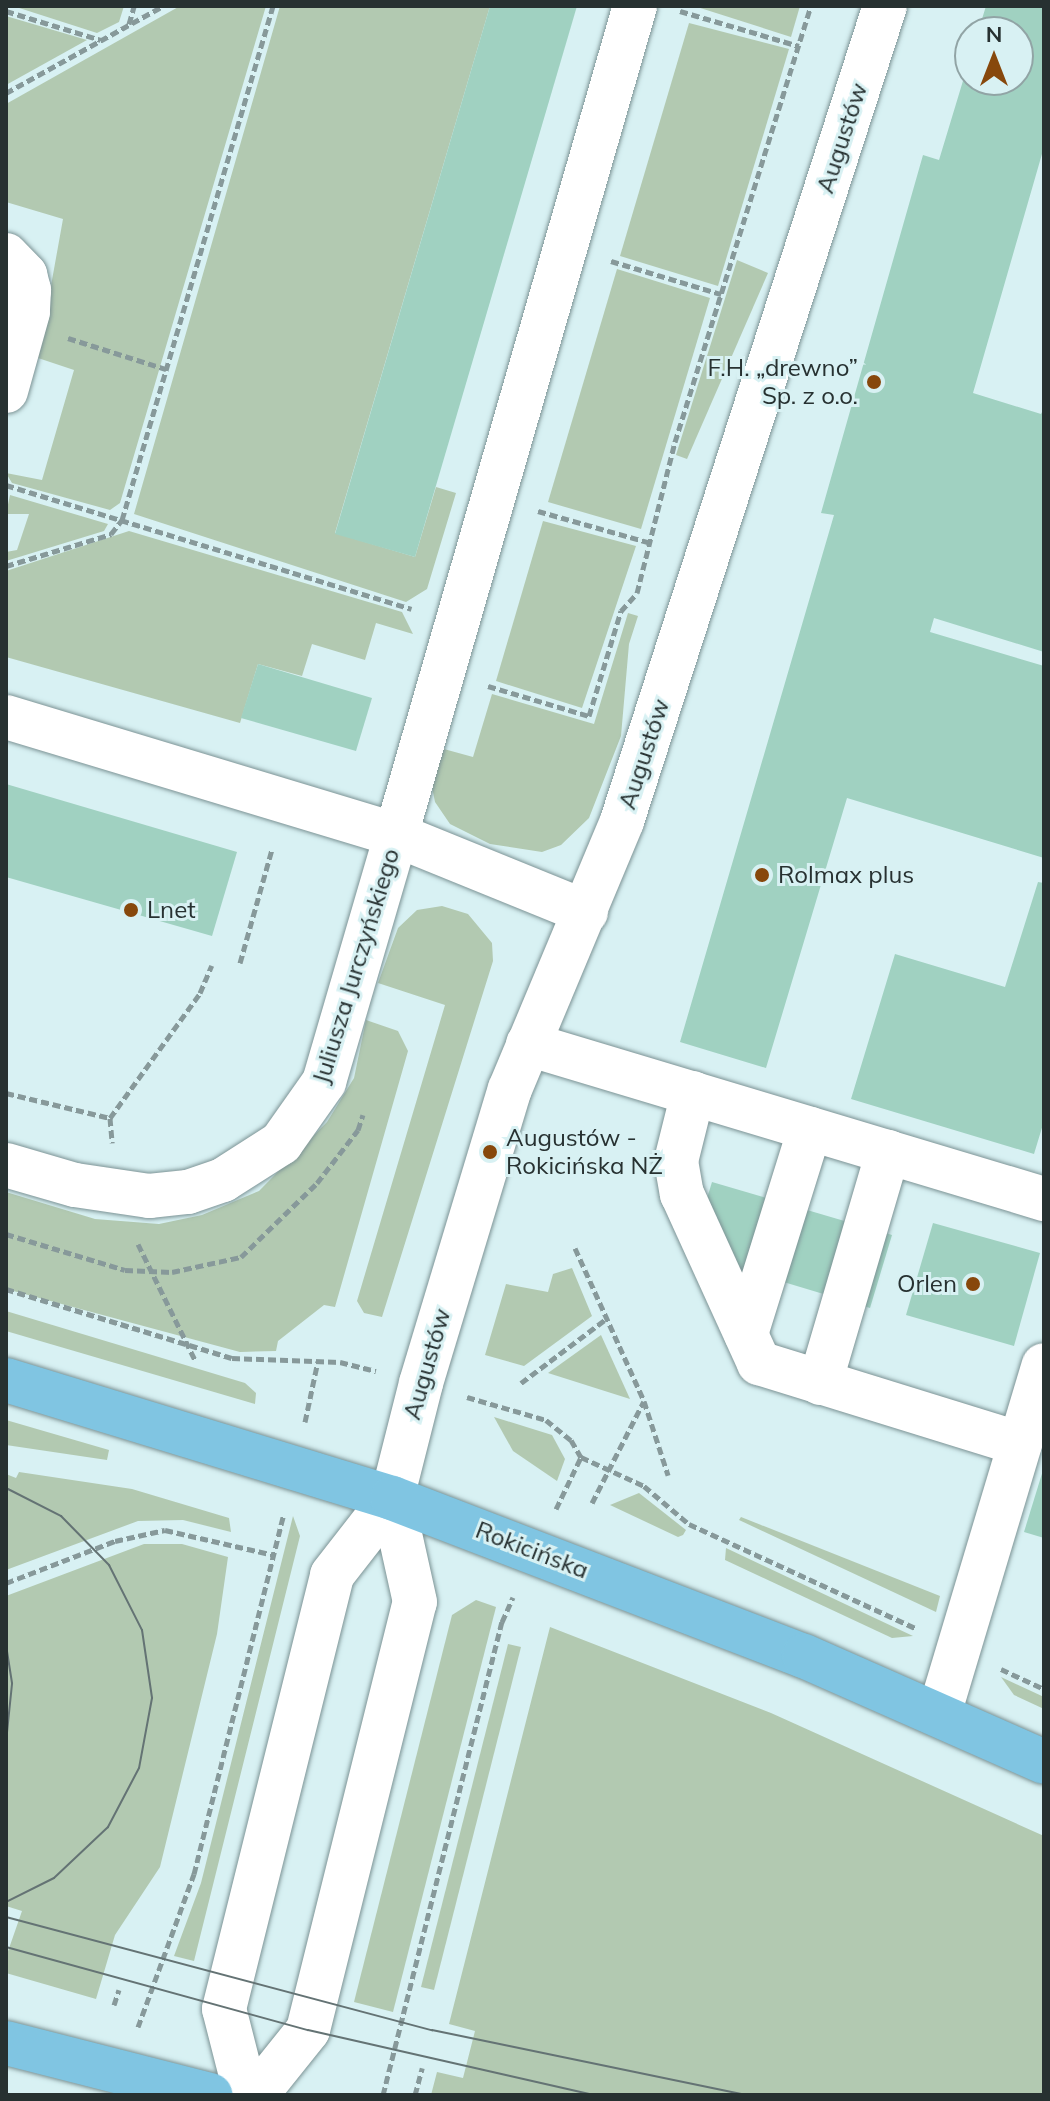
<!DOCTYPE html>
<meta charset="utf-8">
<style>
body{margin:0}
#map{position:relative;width:1050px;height:2101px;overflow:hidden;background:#d8f1f3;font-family:Mulish,sans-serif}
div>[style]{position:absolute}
.green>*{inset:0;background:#b2c9b1}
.building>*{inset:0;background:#a0d1c1}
.path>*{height:5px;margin-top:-2.5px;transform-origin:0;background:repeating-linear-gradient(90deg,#87999a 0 8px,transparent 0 12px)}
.roads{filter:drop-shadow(0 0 2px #7c9395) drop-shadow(0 0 2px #7c9395)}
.minor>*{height:44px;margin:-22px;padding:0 22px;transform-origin:22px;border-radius:22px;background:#fff}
.major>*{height:44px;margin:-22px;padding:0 22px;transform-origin:22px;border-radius:22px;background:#80c5e2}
.tram>*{height:2px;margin:-1px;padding:0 1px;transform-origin:1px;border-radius:1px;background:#647374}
.dots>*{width:22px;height:22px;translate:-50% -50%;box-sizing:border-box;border:4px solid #d8f1f3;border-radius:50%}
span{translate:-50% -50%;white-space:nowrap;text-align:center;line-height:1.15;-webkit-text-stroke:6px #d8f1f3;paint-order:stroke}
.street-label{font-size:24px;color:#273131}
.poi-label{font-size:24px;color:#273131}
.right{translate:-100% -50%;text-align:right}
.left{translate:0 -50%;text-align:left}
.frame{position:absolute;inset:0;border:8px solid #273131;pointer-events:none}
.north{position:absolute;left:954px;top:16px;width:80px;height:80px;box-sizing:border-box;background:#d8f1f3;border:2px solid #91a4a5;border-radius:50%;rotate:0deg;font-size:22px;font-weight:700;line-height:32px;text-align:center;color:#273131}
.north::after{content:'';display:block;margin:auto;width:28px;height:36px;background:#87480c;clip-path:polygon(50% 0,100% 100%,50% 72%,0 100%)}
</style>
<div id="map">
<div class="green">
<i style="clip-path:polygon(13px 6px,124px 6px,119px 22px,97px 33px)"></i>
<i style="clip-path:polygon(180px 6px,266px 6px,120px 503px,110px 510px,12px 483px,6px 473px,42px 480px,74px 370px,38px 358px,63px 219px,6px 202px,6px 104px)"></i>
<i style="clip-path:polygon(280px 6px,490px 6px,335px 533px,415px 557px,436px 487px,456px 493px,427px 589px,406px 602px,134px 514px)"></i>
<i style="clip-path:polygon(694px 6px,800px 6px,791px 37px)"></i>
<i style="clip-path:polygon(6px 16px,87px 40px,6px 85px)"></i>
<i style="clip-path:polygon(689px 23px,789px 49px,718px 286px,620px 256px)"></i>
<i style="clip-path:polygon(737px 260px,768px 273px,687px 459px,676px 455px)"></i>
<i style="clip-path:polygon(617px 269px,710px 298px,641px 529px,548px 502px)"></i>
<i style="clip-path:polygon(10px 495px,108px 524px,104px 531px,6px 561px,6px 552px,17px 550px,29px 514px,6px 514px)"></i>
<i style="clip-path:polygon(543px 521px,636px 546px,582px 708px,496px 681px)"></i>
<i style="clip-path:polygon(129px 531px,402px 612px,413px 634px,376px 623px,365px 660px,312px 644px,302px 676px,258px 664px,240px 723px,6px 657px,6px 571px)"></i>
<i style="clip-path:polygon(628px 613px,638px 616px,629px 644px,621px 736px,589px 818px,561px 845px,542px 852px,490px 844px,450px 824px,435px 802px,428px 767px,433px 746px,473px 757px,492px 694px,594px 724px)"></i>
<i style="clip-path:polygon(442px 906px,468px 914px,492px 943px,493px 961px,382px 1317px,364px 1313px,357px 1301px,445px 1005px,378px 983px,398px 928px,417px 910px)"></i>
<i style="clip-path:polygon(366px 1020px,398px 1031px,408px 1051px,335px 1307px,324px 1305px,278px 1341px,276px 1351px,240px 1352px,6px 1289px,6px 1192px,95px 1219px,159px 1224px,202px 1215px,259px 1191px,327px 1122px,354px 1078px)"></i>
<i style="clip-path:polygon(572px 1268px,592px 1316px,524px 1366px,485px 1355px,506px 1284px,548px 1292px,553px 1274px)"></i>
<i style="clip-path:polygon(6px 1311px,245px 1383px,256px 1393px,255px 1404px,6px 1331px)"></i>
<i style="clip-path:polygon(601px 1335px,630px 1399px,548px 1373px)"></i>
<i style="clip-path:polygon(494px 1417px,552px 1435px,565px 1459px,557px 1481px,513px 1451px)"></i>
<i style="clip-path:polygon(6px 1420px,109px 1450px,107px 1460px,6px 1445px)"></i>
<i style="clip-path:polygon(19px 1472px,132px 1489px,229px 1518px,231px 1532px,183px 1520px,138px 1521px,6px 1570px,6px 1474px,16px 1478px)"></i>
<i style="clip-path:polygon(639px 1493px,686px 1530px,683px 1535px,678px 1537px,610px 1505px)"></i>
<i style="clip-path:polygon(293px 1516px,300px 1536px,194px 1961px,174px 1956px,201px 1883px)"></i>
<i style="clip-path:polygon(741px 1517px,940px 1596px,936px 1612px,739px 1520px)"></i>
<i style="clip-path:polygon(144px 1544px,182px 1544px,228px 1557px,217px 1634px,160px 1867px,115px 1935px,96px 1999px,6px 1973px,6px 1957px,22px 1911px,6px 1906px,6px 1596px)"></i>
<i style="clip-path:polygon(726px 1548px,913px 1636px,892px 1638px,725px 1560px)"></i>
<i style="clip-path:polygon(476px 1600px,496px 1607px,393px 2012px,354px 2002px,452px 1615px)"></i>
<i style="clip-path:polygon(550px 1627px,771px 1713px,1044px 1836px,1044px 2095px,431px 2095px,437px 2072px,463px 2078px,475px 2031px,449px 2024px)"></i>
<i style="clip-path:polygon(508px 1644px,521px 1647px,434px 1990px,421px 1987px)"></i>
<i style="clip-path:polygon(1001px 1677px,1044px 1697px,1044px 1709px,1014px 1695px)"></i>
</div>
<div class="building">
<i style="clip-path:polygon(490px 6px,577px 6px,415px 557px,335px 534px)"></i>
<i style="clip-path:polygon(986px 6px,1044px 6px,1044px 147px,973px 393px,1041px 414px,1044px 408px,1044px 652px,934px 618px,930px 632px,1044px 666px,1044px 858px,847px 798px,766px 1068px,680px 1042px,834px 515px,821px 513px,923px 155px,939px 160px,969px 61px,970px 80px,1018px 80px,1018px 32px,978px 32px)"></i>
<i style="clip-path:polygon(258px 664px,372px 698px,356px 751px,241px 718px)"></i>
<i style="clip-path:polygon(6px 784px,237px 852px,212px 936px,6px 877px)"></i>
<i style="clip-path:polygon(1038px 882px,1044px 883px,1044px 1121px,1034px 1154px,851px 1099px,895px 954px,1005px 987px)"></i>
<i style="clip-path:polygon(712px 1182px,892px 1235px,870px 1308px,690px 1254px)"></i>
<i style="clip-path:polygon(933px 1223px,1040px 1253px,1014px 1346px,906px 1315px)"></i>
<i style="clip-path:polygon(1044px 1467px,1044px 1538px,1024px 1532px)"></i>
</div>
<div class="path">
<i style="left:6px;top:11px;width:99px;rotate:17deg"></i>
<i style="left:680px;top:11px;width:124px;rotate:16.4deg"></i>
<i style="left:129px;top:24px;width:19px;rotate:-74deg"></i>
<i style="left:6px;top:93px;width:179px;rotate:-29deg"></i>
<i style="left:611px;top:261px;width:115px;rotate:16.7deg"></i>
<i style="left:68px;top:338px;width:103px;rotate:17.6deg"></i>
<i style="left:6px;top:485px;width:424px;rotate:17deg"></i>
<i style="left:538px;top:511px;width:117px;rotate:15.8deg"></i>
<i style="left:6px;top:566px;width:110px;rotate:-16.9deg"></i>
<i style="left:111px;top:534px;width:18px;rotate:-52deg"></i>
<i style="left:122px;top:520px;width:536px;rotate:-73.63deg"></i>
<i style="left:488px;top:686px;width:105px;rotate:16.5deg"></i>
<i style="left:589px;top:716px;width:110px;rotate:-73.1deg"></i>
<i style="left:621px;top:611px;width:24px;rotate:-48deg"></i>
<i style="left:637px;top:593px;width:156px;rotate:-75.9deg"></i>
<i style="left:675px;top:442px;width:457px;rotate:-72.7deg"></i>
<i style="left:240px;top:963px;width:118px;rotate:-74.3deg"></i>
<i style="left:6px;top:1093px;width:107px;rotate:13.5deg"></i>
<i style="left:110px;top:1118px;width:154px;rotate:-54.2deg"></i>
<i style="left:200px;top:993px;width:30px;rotate:-67deg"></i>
<i style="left:110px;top:1118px;width:25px;rotate:85deg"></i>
<i style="left:6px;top:1234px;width:124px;rotate:16.8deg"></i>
<i style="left:125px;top:1270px;width:47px;rotate:2.4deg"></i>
<i style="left:172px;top:1272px;width:71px;rotate:-12.3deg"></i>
<i style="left:241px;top:1257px;width:106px;rotate:-44.2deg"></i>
<i style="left:317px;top:1183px;width:67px;rotate:-52.3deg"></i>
<i style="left:358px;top:1130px;width:16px;rotate:-72deg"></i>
<i style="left:138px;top:1244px;width:131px;rotate:63.8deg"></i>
<i style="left:575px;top:1248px;width:168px;rotate:65.7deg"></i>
<i style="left:644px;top:1401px;width:78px;rotate:72deg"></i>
<i style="left:6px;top:1289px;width:236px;rotate:17deg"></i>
<i style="left:232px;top:1358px;width:108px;rotate:2.1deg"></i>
<i style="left:340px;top:1362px;width:37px;rotate:14deg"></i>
<i style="left:521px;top:1383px;width:106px;rotate:-37deg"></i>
<i style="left:467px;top:1397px;width:82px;rotate:16.2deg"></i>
<i style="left:546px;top:1420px;width:32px;rotate:39deg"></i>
<i style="left:571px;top:1440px;width:20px;rotate:60deg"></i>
<i style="left:581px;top:1457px;width:69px;rotate:24.7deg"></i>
<i style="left:644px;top:1486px;width:59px;rotate:40.2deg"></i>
<i style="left:689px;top:1524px;width:251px;rotate:24.7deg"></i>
<i style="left:305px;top:1422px;width:62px;rotate:-78deg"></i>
<i style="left:592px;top:1503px;width:114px;rotate:-63deg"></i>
<i style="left:556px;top:1509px;width:58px;rotate:-64.3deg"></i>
<i style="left:6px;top:1583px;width:117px;rotate:-21.1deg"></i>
<i style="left:115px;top:1541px;width:51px;rotate:-12.4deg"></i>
<i style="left:165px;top:1530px;width:112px;rotate:12.9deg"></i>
<i style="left:1001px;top:1669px;width:47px;rotate:24.9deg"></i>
<i style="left:114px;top:2005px;width:16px;rotate:-72deg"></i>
<i style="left:138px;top:2027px;width:163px;rotate:-69.9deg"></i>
<i style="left:194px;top:1874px;width:371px;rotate:-76deg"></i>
<i style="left:383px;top:2095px;width:488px;rotate:-75.9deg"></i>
<i style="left:502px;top:1622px;width:27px;rotate:-66deg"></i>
<i style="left:415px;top:2095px;width:28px;rotate:-75deg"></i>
</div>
<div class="roads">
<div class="minor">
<i style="left:6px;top:255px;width:28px;rotate:46deg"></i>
<i style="left:25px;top:275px;width:16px;rotate:75deg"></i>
<i style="left:29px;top:290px;width:22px;rotate:93deg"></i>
<i style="left:28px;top:312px;width:82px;rotate:105.6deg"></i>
<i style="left:6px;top:717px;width:407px;rotate:16.8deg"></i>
<i style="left:396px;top:835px;width:863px;rotate:-73.92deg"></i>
<i style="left:528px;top:1044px;width:539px;rotate:16.72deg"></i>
<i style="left:693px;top:1093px;width:70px;rotate:104deg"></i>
<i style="left:676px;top:1161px;width:34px;rotate:80deg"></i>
<i style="left:682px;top:1194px;width:186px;rotate:65.5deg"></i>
<i style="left:759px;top:1363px;width:273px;rotate:17.2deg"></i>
<i style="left:6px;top:1165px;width:72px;rotate:16.2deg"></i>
<i style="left:75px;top:1185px;width:75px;rotate:8.5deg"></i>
<i style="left:149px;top:1196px;width:39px;rotate:-6deg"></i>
<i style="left:188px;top:1192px;width:37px;rotate:-19deg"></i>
<i style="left:223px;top:1180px;width:69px;rotate:-32.5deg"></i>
<i style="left:281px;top:1143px;width:75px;rotate:-54.8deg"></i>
<i style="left:324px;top:1082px;width:257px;rotate:-73.7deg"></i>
<i style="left:396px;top:835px;width:205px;rotate:22.1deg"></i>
<i style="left:746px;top:1334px;width:215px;rotate:-72.7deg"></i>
<i style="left:820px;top:1383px;width:241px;rotate:-73.6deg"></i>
<i style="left:939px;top:1714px;width:364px;rotate:-73.3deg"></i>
<i style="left:246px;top:2095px;width:89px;rotate:-104.3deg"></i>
<i style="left:224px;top:2009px;width:447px;rotate:-76deg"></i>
<i style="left:332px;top:1575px;width:98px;rotate:-52.1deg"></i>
<i style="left:392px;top:1498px;width:119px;rotate:-75.8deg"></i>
<i style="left:421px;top:1383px;width:307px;rotate:-73.2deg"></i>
<i style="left:510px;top:1089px;width:290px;rotate:-67.3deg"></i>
<i style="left:622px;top:821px;width:856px;rotate:-72.12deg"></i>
<i style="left:256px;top:2095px;width:83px;rotate:-51.3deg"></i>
<i style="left:308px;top:2030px;width:441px;rotate:-76deg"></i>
<i style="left:415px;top:1602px;width:107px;rotate:-102.5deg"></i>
</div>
<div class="major">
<i style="left:6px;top:1380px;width:404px;rotate:17deg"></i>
<i style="left:392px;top:1498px;width:441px;rotate:21deg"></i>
<i style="left:804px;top:1656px;width:262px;rotate:23.8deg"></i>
<i style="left:6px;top:2043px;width:211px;rotate:14.3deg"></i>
</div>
</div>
<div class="tram">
<i style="left:6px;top:1488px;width:62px;rotate:27deg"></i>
<i style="left:61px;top:1516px;width:69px;rotate:45.6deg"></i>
<i style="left:109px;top:1565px;width:73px;rotate:63.1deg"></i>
<i style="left:142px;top:1630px;width:69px;rotate:81.6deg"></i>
<i style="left:152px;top:1698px;width:71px;rotate:100.5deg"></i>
<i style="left:139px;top:1768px;width:67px;rotate:117.7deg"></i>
<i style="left:108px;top:1827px;width:74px;rotate:136.6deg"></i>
<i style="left:54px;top:1878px;width:54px;rotate:153.4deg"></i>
<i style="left:6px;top:1645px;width:39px;rotate:81deg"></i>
<i style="left:12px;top:1684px;width:58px;rotate:95.9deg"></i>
<i style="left:6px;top:1917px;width:441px;rotate:14.9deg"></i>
<i style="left:432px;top:2030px;width:322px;rotate:11.7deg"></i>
<i style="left:6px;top:1947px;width:313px;rotate:15.4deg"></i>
<i style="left:308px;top:2030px;width:293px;rotate:12.8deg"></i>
</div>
<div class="dots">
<i style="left:874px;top:382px;background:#87480c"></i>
<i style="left:762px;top:875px;background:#87480c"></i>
<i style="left:131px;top:910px;background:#87480c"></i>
<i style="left:490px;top:1152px;background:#87480c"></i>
<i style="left:973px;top:1284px;background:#87480c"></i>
</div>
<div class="street-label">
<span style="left:842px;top:138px;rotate:-72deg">Augustów</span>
<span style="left:644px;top:754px;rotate:-72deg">Augustów</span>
<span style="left:356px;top:966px;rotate:-73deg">Juliusza Jurczyńskiego</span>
<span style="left:427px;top:1364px;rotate:-74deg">Augustów</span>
<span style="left:532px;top:1550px;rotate:21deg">Rokicińska</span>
</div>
<div class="poi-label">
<span class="right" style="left:858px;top:382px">F.H. „drewno”<br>Sp. z o.o.</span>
<span class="left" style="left:778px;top:875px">Rolmax plus</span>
<span class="left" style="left:147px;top:910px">Lnet</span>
<span class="left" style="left:506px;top:1152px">Augustów -<br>Rokicińska NŻ</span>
<span class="right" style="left:957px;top:1284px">Orlen</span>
</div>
<div class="frame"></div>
<div class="north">N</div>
</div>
